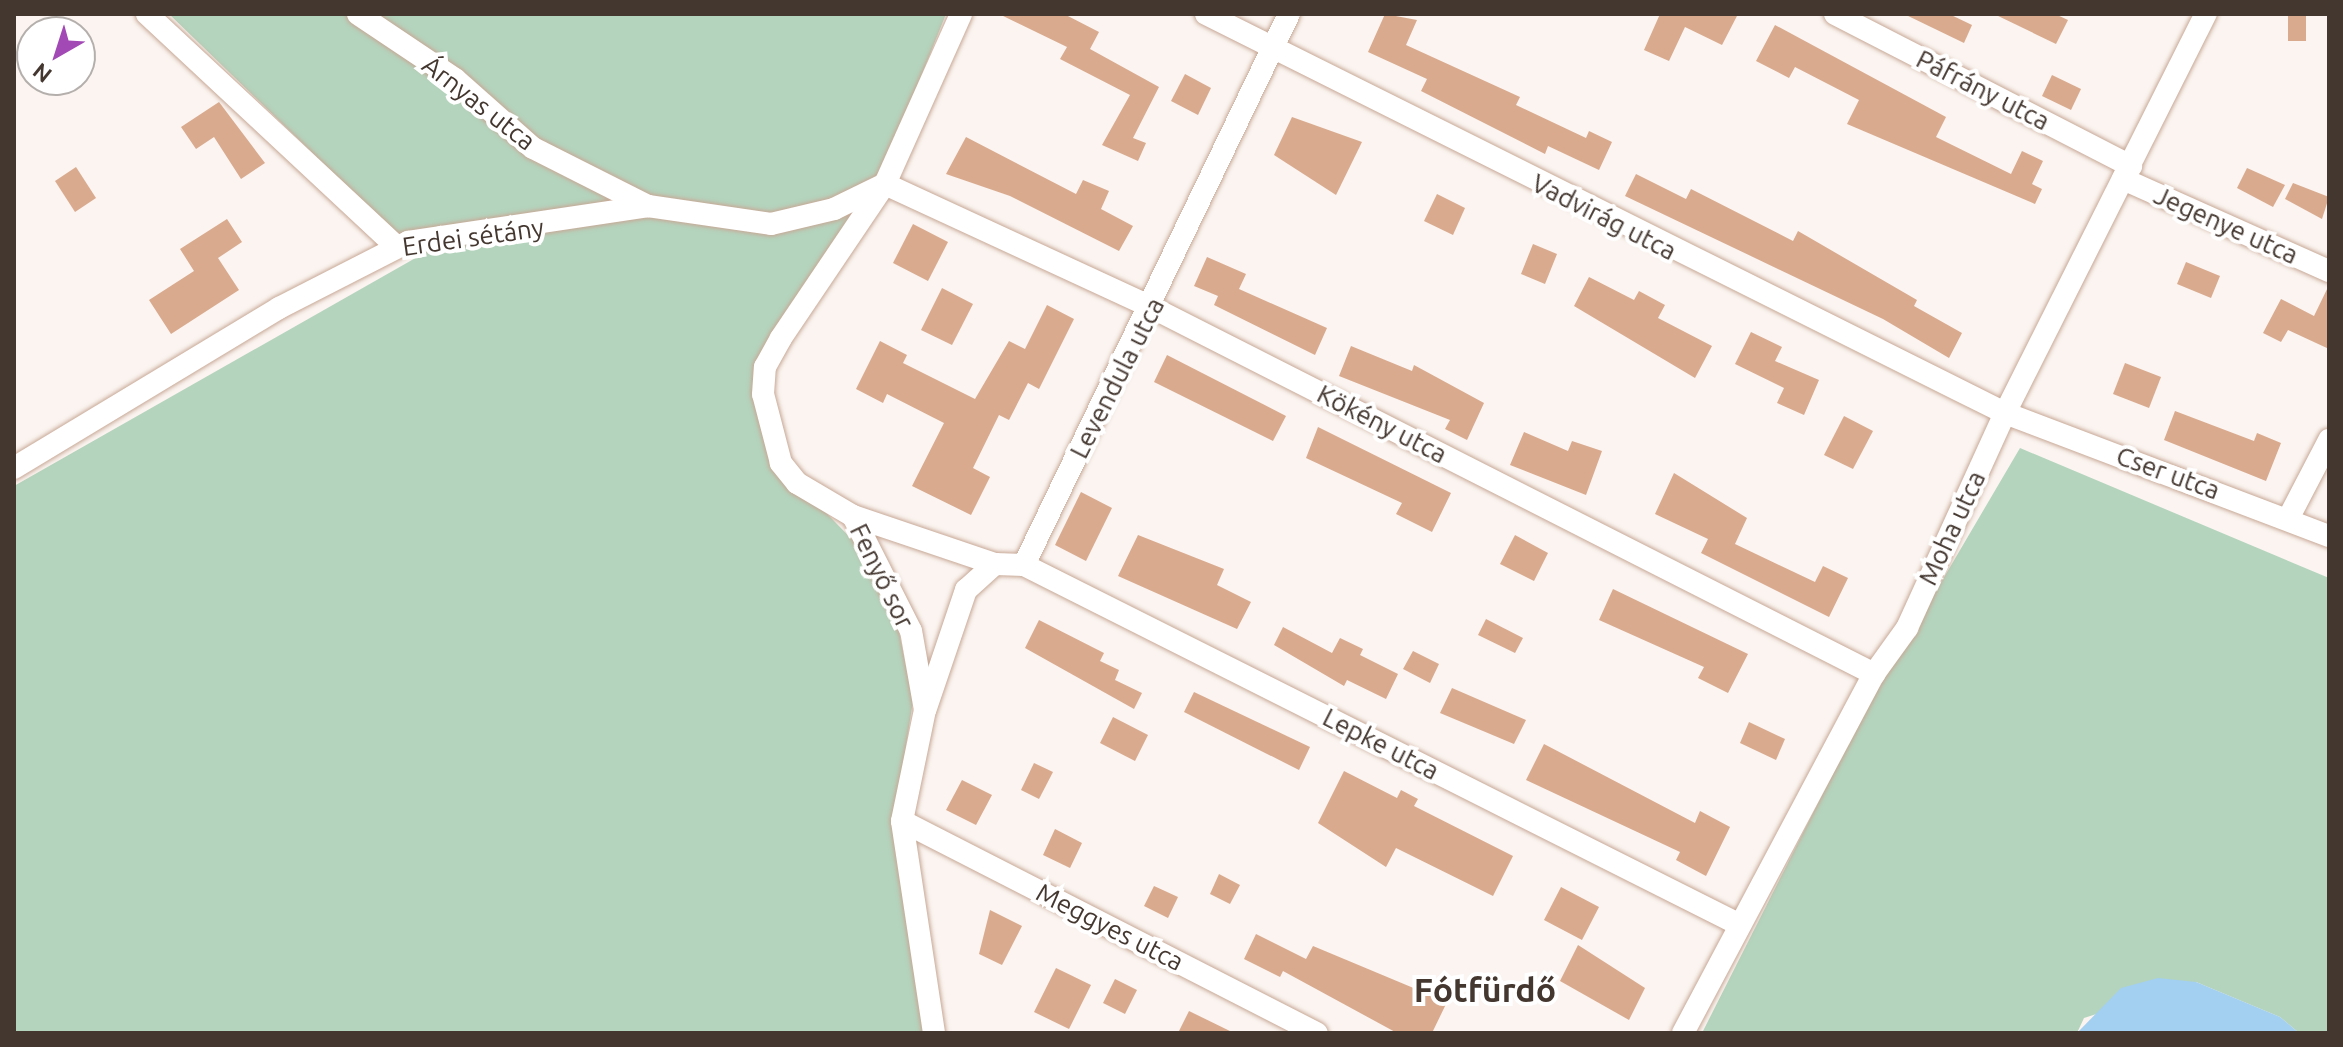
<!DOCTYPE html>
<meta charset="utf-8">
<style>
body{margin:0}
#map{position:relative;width:2343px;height:1047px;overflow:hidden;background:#fbf4f0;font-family:Ubuntu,sans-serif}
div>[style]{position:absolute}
.green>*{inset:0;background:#b4d4bd}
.water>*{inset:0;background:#a3cff1}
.building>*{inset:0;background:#d9aa8e}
.roads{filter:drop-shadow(0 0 2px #c7a896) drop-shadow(0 0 2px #c7a896)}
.street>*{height:22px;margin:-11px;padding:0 11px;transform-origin:11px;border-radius:11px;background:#fff}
span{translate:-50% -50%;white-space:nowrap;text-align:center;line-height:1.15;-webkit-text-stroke:8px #fff;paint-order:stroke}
.street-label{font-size:26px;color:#443730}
.district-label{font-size:34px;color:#443730;font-weight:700}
.frame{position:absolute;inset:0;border:16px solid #443730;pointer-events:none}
.north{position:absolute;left:16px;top:16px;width:80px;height:80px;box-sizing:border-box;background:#fff;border:2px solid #b4afac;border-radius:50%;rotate:219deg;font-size:22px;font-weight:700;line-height:32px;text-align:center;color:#443730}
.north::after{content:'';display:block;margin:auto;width:28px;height:36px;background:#a249b6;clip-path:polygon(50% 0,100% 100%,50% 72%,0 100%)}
</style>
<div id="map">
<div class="green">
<i style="clip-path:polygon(169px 14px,946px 14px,864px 219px,771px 368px,769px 432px,797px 483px,876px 564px,897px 622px,913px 701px,903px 765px,923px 1033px,14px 1033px,14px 486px,419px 256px)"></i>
<i style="clip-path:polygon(2020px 448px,2329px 578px,2329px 1033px,2299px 1033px,2280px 1017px,2196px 982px,2084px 1018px,2077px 1033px,1702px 1033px,1859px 722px)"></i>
</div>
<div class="water">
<i style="clip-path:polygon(2158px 978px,2196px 982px,2280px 1017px,2299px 1033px,2077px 1033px,2121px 988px)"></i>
</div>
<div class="building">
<i style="clip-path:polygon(999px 14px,1064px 14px,1099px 32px,1090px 49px,1159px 87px,1133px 138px,1146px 143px,1138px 161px,1102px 145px,1130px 95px,1060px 59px,1067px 47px)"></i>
<i style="clip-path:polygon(1385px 14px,1417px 20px,1406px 45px,1520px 97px,1516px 105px,1586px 138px,1589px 131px,1612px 142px,1599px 170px,1548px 146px,1545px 154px,1421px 91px,1427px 79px,1368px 52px)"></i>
<i style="clip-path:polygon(1660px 14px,1738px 14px,1722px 45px,1685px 27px,1669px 61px,1644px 50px)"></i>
<i style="clip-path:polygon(1904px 14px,1949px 14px,1972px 25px,1964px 43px)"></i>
<i style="clip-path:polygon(1994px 14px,2055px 14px,2068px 20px,2056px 44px)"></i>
<i style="clip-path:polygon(2288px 14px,2306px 14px,2306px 41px,2288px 41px)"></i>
<i style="clip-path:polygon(1775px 25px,1946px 117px,1936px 137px,2011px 174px,2022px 151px,2043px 161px,2032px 184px,2042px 189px,2035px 204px,1847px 124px,1859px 100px,1795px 67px,1789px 78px,1756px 61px)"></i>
<i style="clip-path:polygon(1185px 74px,1211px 88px,1198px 115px,1171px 101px)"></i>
<i style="clip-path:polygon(2052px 75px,2081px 89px,2071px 110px,2042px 96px)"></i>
<i style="clip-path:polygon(219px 102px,265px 163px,241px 179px,214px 137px,196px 149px,181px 127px)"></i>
<i style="clip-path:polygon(1292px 117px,1362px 142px,1336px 195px,1274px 155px)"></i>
<i style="clip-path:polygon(966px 137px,1076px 194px,1083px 180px,1109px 191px,1101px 209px,1133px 226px,1119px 251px,1010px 196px,946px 174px)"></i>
<i style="clip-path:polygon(76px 167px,96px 198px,75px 212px,55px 181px)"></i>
<i style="clip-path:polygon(2247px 168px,2285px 185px,2273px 207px,2237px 188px)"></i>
<i style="clip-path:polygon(1636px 174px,1686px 199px,1691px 189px,1793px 241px,1798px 231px,1917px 300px,1914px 306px,1962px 333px,1949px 358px,1883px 319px,1625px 196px)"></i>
<i style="clip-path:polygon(2293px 183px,2329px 197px,2322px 219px,2285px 199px)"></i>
<i style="clip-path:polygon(1437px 194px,1465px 208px,1453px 235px,1424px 221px)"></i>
<i style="clip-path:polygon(227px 219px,242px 242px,218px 258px,239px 290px,171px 334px,149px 300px,194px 271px,180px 249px)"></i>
<i style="clip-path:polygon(913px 224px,948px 242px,928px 281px,893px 263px)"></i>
<i style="clip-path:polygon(1533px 244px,1557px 254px,1545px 284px,1521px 274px)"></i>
<i style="clip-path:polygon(1207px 257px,1246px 274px,1239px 289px,1327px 328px,1315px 355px,1214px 305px,1218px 296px,1194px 286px)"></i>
<i style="clip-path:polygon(2186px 262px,2220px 276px,2211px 298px,2177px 284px)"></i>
<i style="clip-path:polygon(1589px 277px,1634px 300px,1639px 291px,1665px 305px,1658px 318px,1712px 346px,1695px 378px,1574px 306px)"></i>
<i style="clip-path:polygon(2329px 285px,2329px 349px,2288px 330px,2281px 342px,2263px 333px,2281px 299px,2314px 316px)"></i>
<i style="clip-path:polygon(942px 288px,973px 304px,952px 345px,921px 330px)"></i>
<i style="clip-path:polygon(1047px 305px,1074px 319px,1039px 389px,1028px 383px,1009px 420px,999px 415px,973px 468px,990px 477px,971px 515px,912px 486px,944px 423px,887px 394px,883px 403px,856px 389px,880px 341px,907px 355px,903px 363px,975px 399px,1009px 341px,1025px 349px)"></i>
<i style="clip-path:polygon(1751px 332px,1782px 347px,1775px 361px,1819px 380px,1804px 415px,1777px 403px,1784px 388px,1735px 364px)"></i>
<i style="clip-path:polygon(1351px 346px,1412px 371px,1414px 365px,1484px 403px,1467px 440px,1445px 429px,1450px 420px,1339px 376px)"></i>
<i style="clip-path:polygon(1167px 355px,1286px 416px,1273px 441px,1154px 382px)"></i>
<i style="clip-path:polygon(2125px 363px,2161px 377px,2149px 408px,2113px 394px)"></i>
<i style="clip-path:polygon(2175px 411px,2254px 441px,2257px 433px,2281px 443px,2266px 481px,2164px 440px)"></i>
<i style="clip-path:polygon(1844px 416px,1873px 431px,1853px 469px,1824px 455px)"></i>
<i style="clip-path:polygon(1318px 427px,1451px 493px,1432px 532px,1396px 514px,1402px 503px,1306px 458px)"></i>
<i style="clip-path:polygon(1524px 432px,1568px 451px,1572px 441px,1602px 451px,1586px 495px,1510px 465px)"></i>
<i style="clip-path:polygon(1674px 473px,1747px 518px,1735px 544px,1815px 582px,1823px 566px,1848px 578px,1829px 617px,1701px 553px,1708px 539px,1655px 514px)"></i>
<i style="clip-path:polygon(1081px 492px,1112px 508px,1086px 561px,1055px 545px)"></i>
<i style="clip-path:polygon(1138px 535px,1224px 569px,1217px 585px,1251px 602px,1237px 629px,1118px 576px)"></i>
<i style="clip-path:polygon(1515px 535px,1548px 553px,1534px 581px,1500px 564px)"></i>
<i style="clip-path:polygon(1613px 589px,1748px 654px,1728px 693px,1698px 678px,1704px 667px,1599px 620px)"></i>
<i style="clip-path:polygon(1486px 619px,1523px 638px,1515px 653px,1478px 635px)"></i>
<i style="clip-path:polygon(1039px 620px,1104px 653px,1100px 661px,1119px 670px,1115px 680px,1142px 693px,1134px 709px,1025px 648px)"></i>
<i style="clip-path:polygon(1283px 627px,1332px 653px,1340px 638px,1363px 649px,1360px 655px,1398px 674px,1386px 699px,1347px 680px,1344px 686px,1274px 645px)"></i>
<i style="clip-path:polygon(1413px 651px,1439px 664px,1430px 683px,1403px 669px)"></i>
<i style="clip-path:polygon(1452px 688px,1526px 720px,1514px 744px,1440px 713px)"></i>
<i style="clip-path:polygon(1194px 692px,1310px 747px,1299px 770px,1184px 712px)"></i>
<i style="clip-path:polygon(1113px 717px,1148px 735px,1135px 761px,1100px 743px)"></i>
<i style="clip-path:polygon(1749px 722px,1785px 739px,1776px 760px,1740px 743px)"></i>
<i style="clip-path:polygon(1544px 744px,1695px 823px,1700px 811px,1730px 827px,1706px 876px,1676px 860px,1680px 852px,1526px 780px)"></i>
<i style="clip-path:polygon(1034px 763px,1053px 772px,1039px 799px,1021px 790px)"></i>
<i style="clip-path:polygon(1344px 771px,1397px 798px,1401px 790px,1418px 799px,1414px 806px,1513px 856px,1493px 896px,1396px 848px,1386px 867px,1318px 823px)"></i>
<i style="clip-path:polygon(962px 780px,992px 795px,976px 825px,946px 810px)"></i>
<i style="clip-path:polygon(1055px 829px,1082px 843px,1070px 868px,1043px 855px)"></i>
<i style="clip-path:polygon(1219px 874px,1240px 885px,1230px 904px,1210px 894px)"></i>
<i style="clip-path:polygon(1154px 886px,1178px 897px,1168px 918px,1144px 906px)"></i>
<i style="clip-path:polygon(1561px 887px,1599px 907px,1582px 940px,1544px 920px)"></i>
<i style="clip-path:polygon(990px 910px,1022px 926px,1002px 965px,979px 954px)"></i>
<i style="clip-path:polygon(1256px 934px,1306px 959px,1313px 946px,1447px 1002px,1432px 1033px,1397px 1033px,1283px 971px,1280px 977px,1244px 959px)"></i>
<i style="clip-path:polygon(1578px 945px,1645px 988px,1629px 1020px,1560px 981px)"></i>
<i style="clip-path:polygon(1056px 968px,1091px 985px,1069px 1029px,1034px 1012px)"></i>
<i style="clip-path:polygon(1115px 979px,1137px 990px,1125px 1014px,1103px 1003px)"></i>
<i style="clip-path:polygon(1189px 1011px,1234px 1033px,1178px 1033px)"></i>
</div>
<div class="roads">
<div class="street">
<i style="left:147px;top:14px;width:340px;rotate:43deg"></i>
<i style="left:358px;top:14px;width:117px;rotate:33.8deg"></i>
<i style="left:455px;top:79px;width:104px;rotate:41.5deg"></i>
<i style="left:533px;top:148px;width:129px;rotate:26.8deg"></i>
<i style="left:1206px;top:14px;width:893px;rotate:26.54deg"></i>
<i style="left:2005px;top:413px;width:347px;rotate:20.8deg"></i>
<i style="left:1835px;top:14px;width:333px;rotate:27.2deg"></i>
<i style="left:2123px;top:179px;width:226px;rotate:24.1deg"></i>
<i style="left:14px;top:468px;width:310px;rotate:-31.1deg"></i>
<i style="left:279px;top:308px;width:145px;rotate:-27.1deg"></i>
<i style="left:408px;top:242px;width:243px;rotate:-8.5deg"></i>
<i style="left:648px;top:206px;width:124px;rotate:8.3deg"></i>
<i style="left:771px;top:224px;width:65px;rotate:-13.4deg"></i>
<i style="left:834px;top:209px;width:57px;rotate:-26.1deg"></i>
<i style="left:885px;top:184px;width:295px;rotate:24.8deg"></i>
<i style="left:1153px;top:308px;width:809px;rotate:26.91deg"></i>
<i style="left:853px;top:516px;width:150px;rotate:18.7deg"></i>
<i style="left:2289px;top:517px;width:87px;rotate:-62.5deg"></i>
<i style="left:1024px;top:565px;width:799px;rotate:26.69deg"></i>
<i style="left:926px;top:708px;width:125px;rotate:-71.3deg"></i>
<i style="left:966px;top:590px;width:39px;rotate:-42deg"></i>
<i style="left:995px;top:564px;width:29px;rotate:2deg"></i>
<i style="left:1024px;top:565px;width:611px;rotate:-64.32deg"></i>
<i style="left:902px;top:821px;width:466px;rotate:27.1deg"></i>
<i style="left:934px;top:1033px;width:214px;rotate:-98.6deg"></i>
<i style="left:902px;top:821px;width:113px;rotate:-78.3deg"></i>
<i style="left:925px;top:710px;width:80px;rotate:-100deg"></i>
<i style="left:911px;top:631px;width:129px;rotate:-116.8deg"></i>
<i style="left:853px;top:516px;width:65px;rotate:-149.5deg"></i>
<i style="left:797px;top:483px;width:26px;rotate:-129deg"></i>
<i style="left:781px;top:463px;width:71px;rotate:-104.6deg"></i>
<i style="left:763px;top:394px;width:27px;rotate:-86deg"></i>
<i style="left:765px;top:367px;width:33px;rotate:-61deg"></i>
<i style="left:781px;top:338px;width:186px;rotate:-56deg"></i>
<i style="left:885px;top:184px;width:186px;rotate:-65.9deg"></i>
<i style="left:1683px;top:1033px;width:407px;rotate:-62deg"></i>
<i style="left:1874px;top:674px;width:57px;rotate:-54.3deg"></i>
<i style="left:1907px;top:628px;width:236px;rotate:-65.5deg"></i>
<i style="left:2005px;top:413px;width:447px;rotate:-63.3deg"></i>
</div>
</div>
<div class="street-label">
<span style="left:1983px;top:90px;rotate:27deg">Páfrány utca</span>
<span style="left:479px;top:103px;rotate:38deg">Árnyas utca</span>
<span style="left:1604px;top:217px;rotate:27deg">Vadvirág utca</span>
<span style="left:2226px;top:225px;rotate:24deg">Jegenye utca</span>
<span style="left:473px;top:237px;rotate:-8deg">Erdei sétány</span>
<span style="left:1117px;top:378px;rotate:-63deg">Levendula utca</span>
<span style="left:1382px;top:424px;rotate:27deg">Kökény utca</span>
<span style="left:2168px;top:473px;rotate:20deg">Cser utca</span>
<span style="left:1952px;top:528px;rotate:-65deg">Moha utca</span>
<span style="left:882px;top:576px;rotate:64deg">Fenyő sor</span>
<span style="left:1381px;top:744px;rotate:27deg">Lepke utca</span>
<span style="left:1110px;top:927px;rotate:27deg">Meggyes utca</span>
</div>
<div class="district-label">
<span style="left:1485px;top:990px">Fótfürdő</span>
</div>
<div class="frame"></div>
<div class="north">N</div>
</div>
